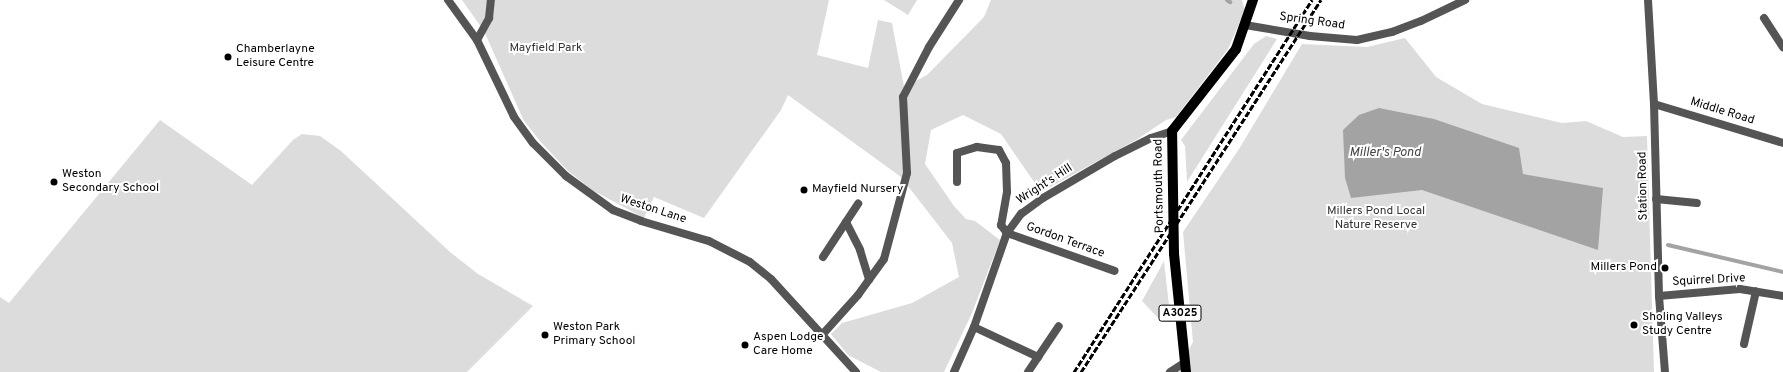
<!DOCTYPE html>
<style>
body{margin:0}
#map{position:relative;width:1783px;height:372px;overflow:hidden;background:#fff;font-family:Overpass,sans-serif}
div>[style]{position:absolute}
.green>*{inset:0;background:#dcdcdc}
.water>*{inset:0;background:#a3a3a3}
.stream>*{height:4px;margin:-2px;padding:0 2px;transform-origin:2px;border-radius:2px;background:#a3a3a3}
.service>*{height:8px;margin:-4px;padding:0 4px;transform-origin:4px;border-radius:4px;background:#555}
.minor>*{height:8px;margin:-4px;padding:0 4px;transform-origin:4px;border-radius:4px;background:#555}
.tertiary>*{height:8px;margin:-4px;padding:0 4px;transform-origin:4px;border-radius:4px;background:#555}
.primary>*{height:10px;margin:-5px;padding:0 5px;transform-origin:5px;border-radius:5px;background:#000}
.rail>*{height:3px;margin-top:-1.5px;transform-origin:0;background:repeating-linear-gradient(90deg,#000 0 6px,transparent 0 8px)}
.dots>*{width:11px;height:11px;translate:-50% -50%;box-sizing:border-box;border:2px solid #fff;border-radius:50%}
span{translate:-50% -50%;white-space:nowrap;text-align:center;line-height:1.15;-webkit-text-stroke:4px #fff;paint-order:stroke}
.shield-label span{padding:1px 3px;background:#fff;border:1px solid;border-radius:3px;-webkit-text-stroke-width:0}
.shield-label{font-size:11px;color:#000;font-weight:700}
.street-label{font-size:12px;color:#000}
.park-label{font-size:12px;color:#333}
.poi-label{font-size:12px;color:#000}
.left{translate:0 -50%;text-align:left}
.right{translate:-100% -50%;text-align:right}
.water-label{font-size:13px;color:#444;font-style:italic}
</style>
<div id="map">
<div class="green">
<i style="clip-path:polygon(462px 0,829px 0,817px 55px,868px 68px,878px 20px,892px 23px,904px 87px,927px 75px,984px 17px,991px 0,1242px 0,1245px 10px,1228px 49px,1176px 117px,1166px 120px,1136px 140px,1041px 192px,1001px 134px,963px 115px,931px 130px,925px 164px,954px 206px,966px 219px,975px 221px,1000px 240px,972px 313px,944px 372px,881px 372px,848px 355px,831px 334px,842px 323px,912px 303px,959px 277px,952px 243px,901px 177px,788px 95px,781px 110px,704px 218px,654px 197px,644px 218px,594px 191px,568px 171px,540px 141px,524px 121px,484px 31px)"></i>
<i style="clip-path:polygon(884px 0,917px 0,908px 15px)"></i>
<i style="clip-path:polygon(1266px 36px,1277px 39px,1187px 182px,1185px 146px,1181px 140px,1254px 44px)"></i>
<i style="clip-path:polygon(1405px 38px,1436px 77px,1482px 104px,1562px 123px,1586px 121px,1623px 137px,1647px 136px,1654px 372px,1177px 372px,1193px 342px,1183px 232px,1239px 149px,1302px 44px,1367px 47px)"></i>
<i style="clip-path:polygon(160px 120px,252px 185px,293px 140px,302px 134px,320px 136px,341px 151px,450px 252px,478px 274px,533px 306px,467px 372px,0 372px,0 297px,9px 303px)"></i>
<i style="clip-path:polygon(1164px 261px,1167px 288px,1171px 322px,1159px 319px,1142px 301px)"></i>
</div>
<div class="water">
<i style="clip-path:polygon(1379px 108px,1434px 119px,1519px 148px,1523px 174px,1603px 188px,1598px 250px,1422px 190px,1351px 198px,1345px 178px,1343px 130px,1359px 115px)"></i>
</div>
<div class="stream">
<i style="left:1227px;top:0;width:4px;rotate:34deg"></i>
<i style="left:1668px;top:245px;width:118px;rotate:13.2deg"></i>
</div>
<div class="service">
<i style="left:1764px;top:18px;width:35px;rotate:57deg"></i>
<i style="left:477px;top:40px;width:25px;rotate:-61deg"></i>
<i style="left:489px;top:18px;width:18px;rotate:-84deg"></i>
<i style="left:957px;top:182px;width:29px;rotate:-90deg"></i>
<i style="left:957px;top:153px;width:21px;rotate:-17deg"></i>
<i style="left:977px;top:147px;width:22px;rotate:8deg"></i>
<i style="left:999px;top:150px;width:15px;rotate:62deg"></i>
<i style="left:1006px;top:163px;width:29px;rotate:88deg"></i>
<i style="left:1007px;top:192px;width:34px;rotate:100deg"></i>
<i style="left:1001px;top:225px;width:10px;rotate:53deg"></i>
<i style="left:1007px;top:233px;width:114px;rotate:19.4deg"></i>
<i style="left:1656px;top:199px;width:41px;rotate:5.6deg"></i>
<i style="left:846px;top:222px;width:31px;rotate:63deg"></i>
<i style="left:860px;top:250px;width:31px;rotate:73deg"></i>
<i style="left:823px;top:257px;width:64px;rotate:-56.6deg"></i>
<i style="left:974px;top:327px;width:71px;rotate:25.1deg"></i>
<i style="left:1038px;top:357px;width:37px;rotate:-56deg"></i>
<i style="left:822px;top:335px;width:54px;rotate:-48deg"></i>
<i style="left:858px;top:295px;width:44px;rotate:-54.2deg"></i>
<i style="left:884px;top:259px;width:89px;rotate:-75deg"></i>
<i style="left:907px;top:173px;width:76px;rotate:-93deg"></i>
<i style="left:903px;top:97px;width:56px;rotate:-62.5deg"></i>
<i style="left:929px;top:47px;width:56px;rotate:-57.4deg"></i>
<i style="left:1744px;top:344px;width:54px;rotate:-77.2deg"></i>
<i style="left:1028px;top:372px;width:18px;rotate:-56deg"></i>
</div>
<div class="minor">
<i style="left:1654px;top:104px;width:192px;rotate:88.5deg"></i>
<i style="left:1659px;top:296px;width:76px;rotate:85.5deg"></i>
<i style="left:1659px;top:296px;width:81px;rotate:-4.9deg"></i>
<i style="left:1740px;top:289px;width:44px;rotate:9.2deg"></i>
<i style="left:1170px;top:372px;width:17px;rotate:-33deg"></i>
</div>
<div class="tertiary">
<i style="left:448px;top:0;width:49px;rotate:54.1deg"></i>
<i style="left:477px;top:40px;width:85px;rotate:64.3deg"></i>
<i style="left:514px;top:117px;width:32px;rotate:54deg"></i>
<i style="left:533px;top:143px;width:47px;rotate:45deg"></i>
<i style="left:566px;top:176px;width:58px;rotate:35.9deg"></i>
<i style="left:613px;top:210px;width:30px;rotate:21deg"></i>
<i style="left:641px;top:221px;width:71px;rotate:16.4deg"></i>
<i style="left:709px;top:241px;width:46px;rotate:27.1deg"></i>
<i style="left:750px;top:262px;width:27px;rotate:39deg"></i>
<i style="left:771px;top:279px;width:126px;rotate:47.6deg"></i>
<i style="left:1648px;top:0;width:104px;rotate:86.7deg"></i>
<i style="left:1654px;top:104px;width:135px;rotate:16.8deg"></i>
<i style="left:1245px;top:25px;width:66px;rotate:9.6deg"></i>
<i style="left:1310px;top:36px;width:47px;rotate:4.9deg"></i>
<i style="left:1357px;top:40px;width:36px;rotate:-13deg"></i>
<i style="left:1392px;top:32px;width:31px;rotate:-21deg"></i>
<i style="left:1421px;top:21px;width:49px;rotate:-25.5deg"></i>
<i style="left:954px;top:372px;width:49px;rotate:-66deg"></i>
<i style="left:974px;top:327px;width:100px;rotate:-70.7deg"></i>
<i style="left:1007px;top:233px;width:24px;rotate:-54deg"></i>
<i style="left:1021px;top:214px;width:27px;rotate:-36deg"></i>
<i style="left:1043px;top:198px;width:83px;rotate:-30.3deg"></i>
<i style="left:1115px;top:156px;width:40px;rotate:-26.6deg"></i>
<i style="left:1151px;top:138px;width:22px;rotate:-18deg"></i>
</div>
<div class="primary">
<i style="left:1186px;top:372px;width:119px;rotate:-95.8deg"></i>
<i style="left:1174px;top:254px;width:123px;rotate:-90.9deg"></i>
<i style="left:1172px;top:131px;width:104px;rotate:-52deg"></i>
<i style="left:1236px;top:49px;width:52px;rotate:-70.9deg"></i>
</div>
<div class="rail">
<i style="left:1074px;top:372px;width:442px;rotate:-57.4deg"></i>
<i style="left:1081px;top:372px;width:443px;rotate:-57.2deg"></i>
</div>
<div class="dots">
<i style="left:228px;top:57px;background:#000"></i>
<i style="left:54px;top:182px;background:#000"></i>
<i style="left:804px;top:190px;background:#000"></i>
<i style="left:1665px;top:268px;background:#000"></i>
<i style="left:1634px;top:325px;background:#000"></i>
<i style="left:545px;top:335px;background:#000"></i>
<i style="left:745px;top:345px;background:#000"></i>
</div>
<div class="shield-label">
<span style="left:1180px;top:313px">A3025</span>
</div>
<div class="street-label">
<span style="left:1312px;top:22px;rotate:8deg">Spring Road</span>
<span style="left:1722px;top:112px;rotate:17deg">Middle Road</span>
<span style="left:1045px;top:185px;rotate:-33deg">Wright's Hill</span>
<span style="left:1160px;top:186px;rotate:-91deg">Portsmouth Road</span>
<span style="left:1644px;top:186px;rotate:-91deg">Station Road</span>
<span style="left:653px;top:210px;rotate:18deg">Weston Lane</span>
<span style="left:1065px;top:241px;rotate:20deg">Gordon Terrace</span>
<span style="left:1709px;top:281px;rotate:-3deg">Squirrel Drive</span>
</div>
<div class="park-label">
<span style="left:546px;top:49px">Mayfield Park</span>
<span style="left:1376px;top:219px">Millers Pond Local<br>Nature Reserve</span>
</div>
<div class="poi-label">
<span class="left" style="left:236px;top:57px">Chamberlayne<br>Leisure Centre</span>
<span class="left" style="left:62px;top:182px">Weston<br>Secondary School</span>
<span class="left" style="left:812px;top:190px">Mayfield Nursery</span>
<span class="right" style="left:1657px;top:268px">Millers Pond</span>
<span class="left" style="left:1642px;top:325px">Sholing Valleys<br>Study Centre</span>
<span class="left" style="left:553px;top:335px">Weston Park<br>Primary School</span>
<span class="left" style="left:753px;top:345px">Aspen Lodge<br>Care Home</span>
</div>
<div class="water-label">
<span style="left:1385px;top:153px">Miller's Pond</span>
</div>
</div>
